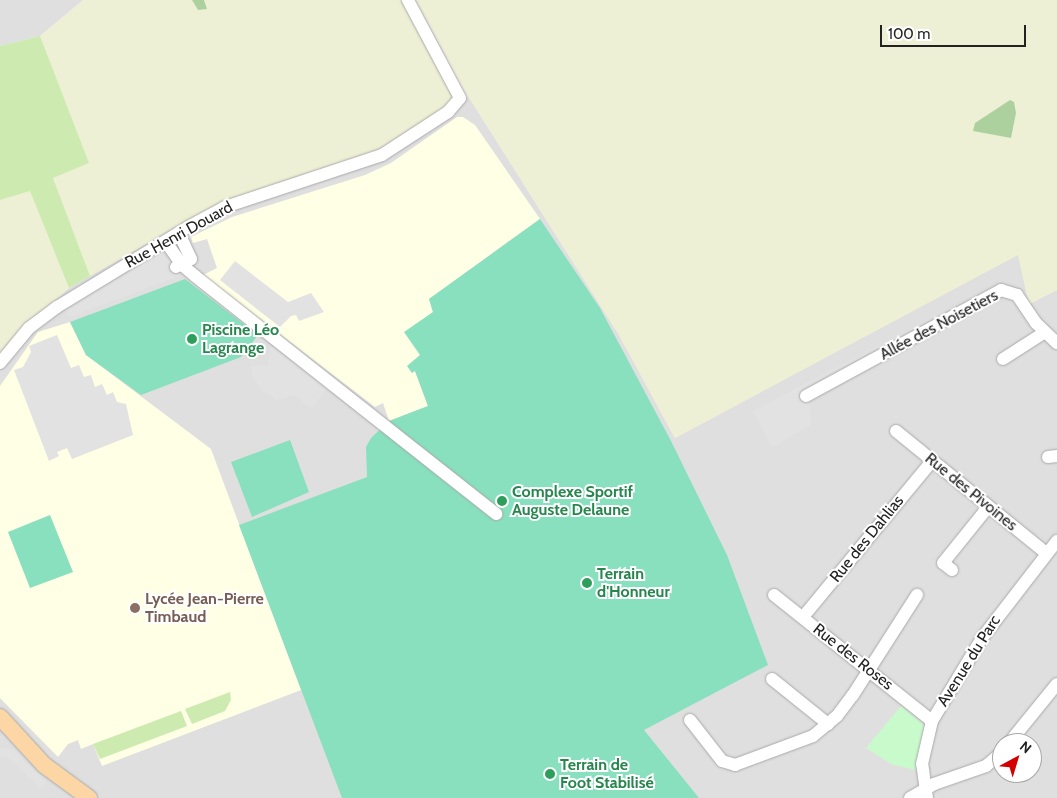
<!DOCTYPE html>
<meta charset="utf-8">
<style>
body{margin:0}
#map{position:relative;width:1057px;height:798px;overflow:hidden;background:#f2efe9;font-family:Cabin,sans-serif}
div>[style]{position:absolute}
.residential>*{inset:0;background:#e0dfdf}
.education>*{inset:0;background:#ffffe5}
.farmland>*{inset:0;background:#eef0d5}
.grass>*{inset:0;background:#cdebb0}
.forest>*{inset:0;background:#add19e}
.park>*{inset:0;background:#c8facc}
.pitch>*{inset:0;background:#88e0be}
.parking>*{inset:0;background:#e2e2e2}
.roads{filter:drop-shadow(0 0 1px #a9a9a9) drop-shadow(0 0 1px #a9a9a9)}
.minor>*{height:12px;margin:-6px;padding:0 6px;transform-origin:6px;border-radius:6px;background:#fff}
.major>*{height:16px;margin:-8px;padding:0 8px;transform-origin:8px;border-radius:8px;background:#fcd6a4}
.dots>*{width:14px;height:14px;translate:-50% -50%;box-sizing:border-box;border:2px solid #fff;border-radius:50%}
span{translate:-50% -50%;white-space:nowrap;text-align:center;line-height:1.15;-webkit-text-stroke:4px #fff;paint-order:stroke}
.street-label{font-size:16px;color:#222}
.leisure-label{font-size:16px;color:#27864d;font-weight:700}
.left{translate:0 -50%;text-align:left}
.education-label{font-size:16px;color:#785e54;font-weight:700}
.north{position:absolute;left:992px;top:733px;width:50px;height:50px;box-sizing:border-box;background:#fff;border:1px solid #a7a7a7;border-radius:50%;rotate:39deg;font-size:14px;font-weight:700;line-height:20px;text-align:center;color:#222}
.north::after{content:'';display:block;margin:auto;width:18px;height:22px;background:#d40000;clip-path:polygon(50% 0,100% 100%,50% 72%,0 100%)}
.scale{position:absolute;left:880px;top:25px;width:146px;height:22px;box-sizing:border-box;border:2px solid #222;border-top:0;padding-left:6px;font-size:15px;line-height:18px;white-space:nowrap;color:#222;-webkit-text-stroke:4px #fff;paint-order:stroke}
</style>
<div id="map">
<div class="residential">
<i style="clip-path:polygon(0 0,83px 0,40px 36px,0 46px)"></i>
<i style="clip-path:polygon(evenodd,468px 96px,619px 335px,675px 438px,1018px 254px,1029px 304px,1057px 290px,1057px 798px,0 798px,0 354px,27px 324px,69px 288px,177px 226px,229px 201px,385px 148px,468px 96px,1002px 743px,1032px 743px,1032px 773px,1002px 773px,1002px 743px)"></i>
</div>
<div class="education">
<i style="clip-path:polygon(457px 117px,463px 117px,475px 125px,540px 219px,429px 299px,433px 312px,415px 371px,428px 406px,389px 421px,383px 403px,375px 407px,203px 275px,217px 268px,207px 239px,193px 243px,191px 237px,232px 217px,365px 175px,391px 163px)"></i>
<i style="clip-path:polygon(70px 322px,86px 355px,211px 449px,301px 690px,102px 766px,93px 744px,81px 749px,78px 740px,68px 744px,58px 757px,0 698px,0 386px,38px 332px)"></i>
</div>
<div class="farmland">
<i style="clip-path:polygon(84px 0,192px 0,198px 10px,206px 9px,204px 0,402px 0,453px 96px,445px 110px,385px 148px,229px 201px,177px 226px,90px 276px,53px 178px,89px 163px,40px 36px)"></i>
<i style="clip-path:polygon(416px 0,1057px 0,1057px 290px,1029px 304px,1018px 255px,675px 438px,619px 335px,468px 96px)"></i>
<i style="clip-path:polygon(30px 190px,69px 288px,27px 324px,0 354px,0 200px)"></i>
</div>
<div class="grass">
<i style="clip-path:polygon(40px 36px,89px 163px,53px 178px,90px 276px,69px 288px,30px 191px,0 200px,0 46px)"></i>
<i style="clip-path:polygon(230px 692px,231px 700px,225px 711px,192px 724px,185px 709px)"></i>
<i style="clip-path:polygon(181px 711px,187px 726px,100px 759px,93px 744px)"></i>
</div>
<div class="forest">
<i style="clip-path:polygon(192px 0,204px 0,207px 9px,198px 10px)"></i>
<i style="clip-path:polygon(1010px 100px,1014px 102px,1016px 113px,1011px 138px,973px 131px,975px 123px)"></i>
</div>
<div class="park">
<i style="clip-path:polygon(901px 706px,924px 725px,916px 770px,893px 765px,866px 748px)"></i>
</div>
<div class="pitch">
<i style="clip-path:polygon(540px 219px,600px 308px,671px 441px,727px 555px,768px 665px,644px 730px,699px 798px,342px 798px,239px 525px,367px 477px,366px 447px,371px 438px,389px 421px,428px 406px,415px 371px,412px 373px,407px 366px,420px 355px,404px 332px,433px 312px,429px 299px)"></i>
<i style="clip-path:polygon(185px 279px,258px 335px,241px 357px,141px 395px,86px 355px,70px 322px)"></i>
<i style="clip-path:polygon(290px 440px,309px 492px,252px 517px,231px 462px)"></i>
<i style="clip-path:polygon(50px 515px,73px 572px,30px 588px,8px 532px)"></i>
</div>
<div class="parking">
<i style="clip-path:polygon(162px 253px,182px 275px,70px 317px,65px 309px)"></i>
<i style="clip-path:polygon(235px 261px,288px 302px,311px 293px,324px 312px,299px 321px,296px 315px,291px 316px,280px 327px,220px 280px)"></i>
<i style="clip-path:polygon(998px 283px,1000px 286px,809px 389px,811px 425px,772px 447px,753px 411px)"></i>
<i style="clip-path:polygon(57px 335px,71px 368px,79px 365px,84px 377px,91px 375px,95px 387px,102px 384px,107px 395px,113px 392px,117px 402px,126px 404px,133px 435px,72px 459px,67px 448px,57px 452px,59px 456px,49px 461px,14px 370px,23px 367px,31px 352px,29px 346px)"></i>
<i style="clip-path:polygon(271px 346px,327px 388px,311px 408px,295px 395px,276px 400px,262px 390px,252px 376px,251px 366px,267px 365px)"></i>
<i style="clip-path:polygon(0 747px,14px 750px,47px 782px,41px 789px,8px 758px,0 757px)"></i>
</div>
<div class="roads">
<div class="minor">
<i style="left:166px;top:242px;width:28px;rotate:55deg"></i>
<i style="left:182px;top:265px;width:17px;rotate:40deg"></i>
<i style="left:195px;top:276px;width:384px;rotate:38.3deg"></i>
<i style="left:176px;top:267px;width:17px;rotate:-28deg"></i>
<i style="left:191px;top:259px;width:29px;rotate:-115deg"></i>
<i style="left:1003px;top:359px;width:50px;rotate:-32.7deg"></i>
<i style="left:0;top:363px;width:45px;rotate:-50.4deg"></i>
<i style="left:29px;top:328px;width:35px;rotate:-37deg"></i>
<i style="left:57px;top:307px;width:153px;rotate:-31.4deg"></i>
<i style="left:188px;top:227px;width:42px;rotate:-28.4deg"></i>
<i style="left:225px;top:207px;width:165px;rotate:-18.3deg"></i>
<i style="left:382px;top:155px;width:79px;rotate:-33.1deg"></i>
<i style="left:448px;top:112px;width:18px;rotate:-49deg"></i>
<i style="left:460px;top:98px;width:111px;rotate:-118deg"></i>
<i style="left:806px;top:396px;width:222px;rotate:-28.5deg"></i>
<i style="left:1001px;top:290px;width:17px;rotate:17deg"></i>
<i style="left:1017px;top:295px;width:34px;rotate:56deg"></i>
<i style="left:1036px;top:323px;width:29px;rotate:44deg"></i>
<i style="left:896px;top:431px;width:193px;rotate:39.1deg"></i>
<i style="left:1048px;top:457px;width:9px;rotate:-6deg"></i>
<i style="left:952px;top:570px;width:11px;rotate:-142deg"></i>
<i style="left:943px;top:563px;width:72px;rotate:-51.2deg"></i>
<i style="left:774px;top:595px;width:202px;rotate:38.6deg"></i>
<i style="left:803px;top:617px;width:202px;rotate:-50.4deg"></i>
<i style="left:772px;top:679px;width:72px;rotate:38.8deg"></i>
<i style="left:690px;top:720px;width:52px;rotate:52deg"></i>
<i style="left:722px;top:761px;width:14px;rotate:17deg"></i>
<i style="left:735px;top:765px;width:83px;rotate:-20.4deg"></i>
<i style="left:813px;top:736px;width:31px;rotate:-40deg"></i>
<i style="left:837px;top:716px;width:26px;rotate:-53deg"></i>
<i style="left:853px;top:695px;width:119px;rotate:-57.4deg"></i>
<i style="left:1009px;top:743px;width:76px;rotate:-50.9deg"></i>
<i style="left:910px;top:798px;width:28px;rotate:-30deg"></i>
<i style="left:934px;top:784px;width:55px;rotate:-19.1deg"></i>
<i style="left:986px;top:766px;width:21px;rotate:-41deg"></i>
<i style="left:927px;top:798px;width:34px;rotate:-98deg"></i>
<i style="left:922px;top:764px;width:44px;rotate:-76.9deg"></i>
<i style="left:932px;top:721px;width:97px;rotate:-58.9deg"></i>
<i style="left:982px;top:638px;width:123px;rotate:-52.3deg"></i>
</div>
<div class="major">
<i style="left:0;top:717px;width:65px;rotate:47.5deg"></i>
<i style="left:44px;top:765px;width:56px;rotate:36.3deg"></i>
</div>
</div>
<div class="dots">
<i style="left:192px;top:339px;background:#2e9e5b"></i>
<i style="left:502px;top:501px;background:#2e9e5b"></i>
<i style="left:587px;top:583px;background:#2e9e5b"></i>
<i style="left:135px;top:608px;background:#8d6e63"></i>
<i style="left:550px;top:774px;background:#2e9e5b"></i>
</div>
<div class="street-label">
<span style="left:179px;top:235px;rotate:-29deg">Rue Henri Douard</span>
<span style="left:939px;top:325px;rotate:-28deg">Allée des Noisetiers</span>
<span style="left:971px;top:492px;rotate:39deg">Rue des Pivoines</span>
<span style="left:867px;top:539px;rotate:-51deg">Rue des Dahlias</span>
<span style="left:853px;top:657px;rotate:38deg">Rue des Roses</span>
<span style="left:969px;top:661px;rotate:-58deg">Avenue du Parc</span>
</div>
<div class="leisure-label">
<span class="left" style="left:202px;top:339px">Piscine Léo<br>Lagrange</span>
<span class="left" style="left:512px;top:501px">Complexe Sportif<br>Auguste Delaune</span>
<span class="left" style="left:597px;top:583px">Terrain<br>d'Honneur</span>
<span class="left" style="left:560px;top:774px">Terrain de<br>Foot Stabilisé</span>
</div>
<div class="education-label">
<span class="left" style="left:145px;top:608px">Lycée Jean-Pierre<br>Timbaud</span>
</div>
<div class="north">N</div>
<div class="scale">100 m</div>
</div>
